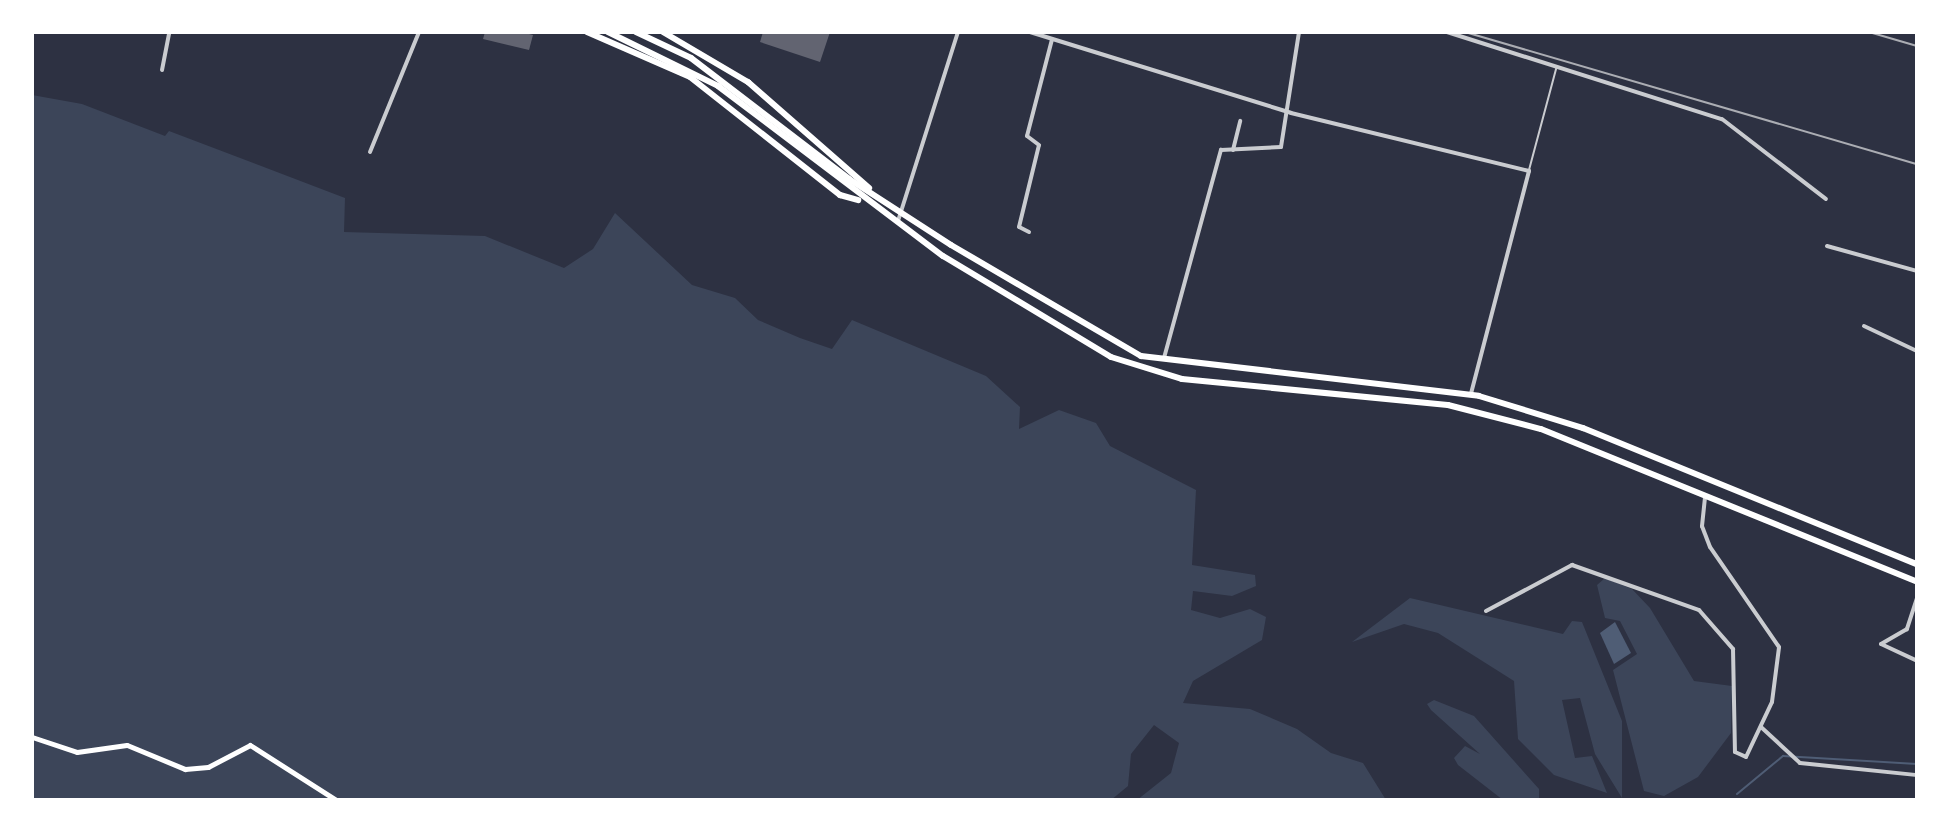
<!DOCTYPE html>
<style>
body{margin:0}
#map{position:relative;width:1949px;height:832px;overflow:hidden;background:#2d3142;font-family:Arial,sans-serif}
div>[style]{position:absolute}
.green>*{inset:0;background:#3c4559}
.water>*{inset:0;background:#4f5d75}
.stream>*{height:2px;margin:-1px;padding:0 1px;transform-origin:1px;border-radius:1px;background:#4f5d75}
.building>*{inset:0;background:#626471}
.service>*{height:2px;margin:-1px;padding:0 1px;transform-origin:1px;border-radius:1px;background:#caccd0}
.minor>*{height:4px;margin:-2px;padding:0 2px;transform-origin:2px;border-radius:2px;background:#caccd0}
.secondary>*{height:5px;margin:-2.5px;padding:0 2.5px;transform-origin:2.5px;border-radius:2.5px;background:#fff}
.trunk>*{height:6px;margin:-3px;padding:0 3px;transform-origin:3px;border-radius:3px;background:#fff}
.rail>*{height:2px;margin:-1px;padding:0 1px;transform-origin:1px;border-radius:1px;background:#abadb3}
span{translate:-50% -50%;white-space:nowrap;text-align:center;line-height:1.15;-webkit-text-stroke:8px #fff;paint-order:stroke}
.frame{position:absolute;inset:0;border:34px solid #fff;pointer-events:none}
</style>
<div id="map">
<div class="green">
<i style="clip-path:polygon(32px 95px,82px 104px,165px 136px,169px 131px,345px 198px,344px 232px,485px 236px,564px 268px,593px 249px,615px 213px,692px 285px,735px 298px,758px 320px,800px 338px,832px 349px,852px 320px,986px 376px,1020px 407px,1019px 429px,1059px 410px,1096px 423px,1110px 446px,1196px 490px,1192px 565px,1255px 575px,1256px 586px,1232px 596px,1193px 591px,1191px 610px,1220px 618px,1250px 609px,1266px 617px,1262px 640px,1193px 681px,1183px 703px,1250px 709px,1297px 729px,1331px 753px,1363px 763px,1386px 800px,1137px 800px,1171px 773px,1179px 743px,1154px 725px,1131px 754px,1128px 786px,1111px 800px,32px 800px)"></i>
<i style="clip-path:polygon(1605px 578px,1632px 589px,1650px 608px,1694px 681px,1732px 686px,1731px 733px,1698px 777px,1664px 796px,1644px 791px,1613px 670px,1637px 654px,1620px 621px,1605px 618px,1597px 585px)"></i>
<i style="clip-path:polygon(1410px 598px,1563px 634px,1572px 621px,1582px 622px,1622px 721px,1622px 798px,1595px 754px,1580px 698px,1562px 700px,1575px 758px,1592px 756px,1607px 793px,1554px 775px,1518px 739px,1514px 681px,1438px 633px,1404px 624px,1352px 642px)"></i>
<i style="clip-path:polygon(1434px 700px,1474px 716px,1539px 789px,1539px 800px,1503px 800px,1458px 765px,1454px 758px,1465px 746px,1480px 754px,1431px 710px,1427px 704px)"></i>
</div>
<div class="water">
<i style="clip-path:polygon(1615px 622px,1631px 653px,1614px 664px,1600px 633px)"></i>
</div>
<div class="stream">
<i style="left:1737px;top:794px;width:60px;rotate:-39.6deg"></i>
<i style="left:1783px;top:756px;width:134px;rotate:3.4deg"></i>
</div>
<div class="building">
<i style="clip-path:polygon(485px 32px,521px 32px,533px 35px,529px 50px,483px 39px)"></i>
<i style="clip-path:polygon(763px 32px,830px 32px,820px 62px,760px 42px)"></i>
</div>
<div class="service">
<i style="left:1529px;top:170px;width:105px;rotate:-75deg"></i>
</div>
<div class="minor">
<i style="left:1030px;top:32px;width:273px;rotate:17.2deg"></i>
<i style="left:1291px;top:113px;width:245px;rotate:13.7deg"></i>
<i style="left:1529px;top:171px;width:229px;rotate:104.6deg"></i>
<i style="left:1447px;top:32px;width:288px;rotate:17.6deg"></i>
<i style="left:1722px;top:119px;width:131px;rotate:37.6deg"></i>
<i style="left:162px;top:70px;width:38px;rotate:-79deg"></i>
<i style="left:1233px;top:150px;width:30px;rotate:-76deg"></i>
<i style="left:370px;top:152px;width:130px;rotate:-67.8deg"></i>
<i style="left:898px;top:221px;width:198px;rotate:-72.4deg"></i>
<i style="left:1029px;top:232px;width:11px;rotate:-153deg"></i>
<i style="left:1019px;top:227px;width:84px;rotate:-76.3deg"></i>
<i style="left:1039px;top:145px;width:15px;rotate:-143deg"></i>
<i style="left:1027px;top:136px;width:100px;rotate:-75.5deg"></i>
<i style="left:1827px;top:246px;width:93px;rotate:15.5deg"></i>
<i style="left:1864px;top:326px;width:59px;rotate:25.3deg"></i>
<i style="left:1164px;top:358px;width:216px;rotate:-74.7deg"></i>
<i style="left:1221px;top:150px;width:60px;rotate:-2.9deg"></i>
<i style="left:1281px;top:147px;width:116px;rotate:-81.1deg"></i>
<i style="left:1917px;top:598px;width:33px;rotate:108deg"></i>
<i style="left:1907px;top:629px;width:30px;rotate:150deg"></i>
<i style="left:1881px;top:644px;width:40px;rotate:25deg"></i>
<i style="left:1486px;top:611px;width:98px;rotate:-28.1deg"></i>
<i style="left:1572px;top:565px;width:135px;rotate:19.5deg"></i>
<i style="left:1699px;top:610px;width:52px;rotate:48.9deg"></i>
<i style="left:1733px;top:649px;width:103px;rotate:88.9deg"></i>
<i style="left:1735px;top:752px;width:12px;rotate:24deg"></i>
<i style="left:1746px;top:757px;width:61px;rotate:-64.7deg"></i>
<i style="left:1772px;top:702px;width:55px;rotate:-82.7deg"></i>
<i style="left:1779px;top:647px;width:121px;rotate:-124.6deg"></i>
<i style="left:1710px;top:547px;width:22px;rotate:-111deg"></i>
<i style="left:1702px;top:526px;width:29px;rotate:-84deg"></i>
<i style="left:1761px;top:727px;width:53px;rotate:42.7deg"></i>
<i style="left:1800px;top:763px;width:118px;rotate:5.9deg"></i>
</div>
<div class="secondary">
<i style="left:32px;top:737px;width:47px;rotate:18.4deg"></i>
<i style="left:77px;top:752px;width:50px;rotate:-8deg"></i>
<i style="left:127px;top:745px;width:63px;rotate:22.5deg"></i>
<i style="left:185px;top:769px;width:23px;rotate:-5deg"></i>
<i style="left:208px;top:767px;width:47px;rotate:-27.6deg"></i>
<i style="left:250px;top:745px;width:102px;rotate:32.6deg"></i>
</div>
<div class="trunk">
<i style="left:587px;top:32px;width:112px;rotate:23.6deg"></i>
<i style="left:690px;top:77px;width:191px;rotate:38.2deg"></i>
<i style="left:840px;top:195px;width:19px;rotate:16deg"></i>
<i style="left:608px;top:32px;width:123px;rotate:26.1deg"></i>
<i style="left:718px;top:86px;width:282px;rotate:37.1deg"></i>
<i style="left:943px;top:256px;width:196px;rotate:31deg"></i>
<i style="left:1111px;top:357px;width:74px;rotate:17.2deg"></i>
<i style="left:1182px;top:379px;width:267px;rotate:5.6deg"></i>
<i style="left:1448px;top:405px;width:96px;rotate:14.5deg"></i>
<i style="left:1541px;top:429px;width:406px;rotate:22.1deg"></i>
<i style="left:636px;top:32px;width:61px;rotate:25.3deg"></i>
<i style="left:691px;top:58px;width:199px;rotate:37.4deg"></i>
<i style="left:849px;top:179px;width:121px;rotate:32.9deg"></i>
<i style="left:951px;top:245px;width:220px;rotate:30.3deg"></i>
<i style="left:1141px;top:356px;width:340px;rotate:6.7deg"></i>
<i style="left:1479px;top:396px;width:109px;rotate:17.1deg"></i>
<i style="left:1583px;top:428px;width:361px;rotate:22.2deg"></i>
<i style="left:663px;top:32px;width:99px;rotate:30.5deg"></i>
<i style="left:748px;top:82px;width:161px;rotate:41.2deg"></i>
</div>
<div class="rail">
<i style="left:1465px;top:32px;width:471px;rotate:16.3deg"></i>
<i style="left:1869px;top:32px;width:50px;rotate:16.3deg"></i>
</div>
<div class="frame"></div>
</div>
